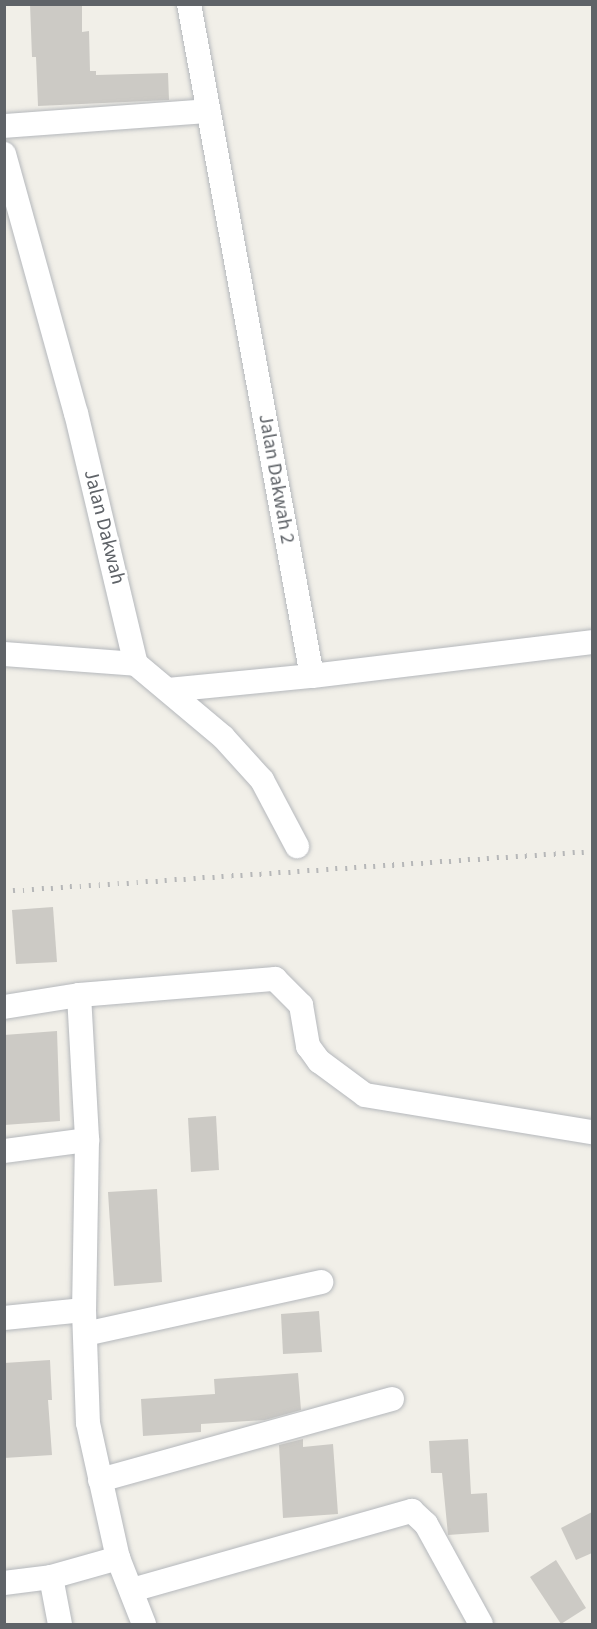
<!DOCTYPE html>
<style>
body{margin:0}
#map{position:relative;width:597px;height:1629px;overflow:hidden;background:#f1efe8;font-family:"Source Sans 3",sans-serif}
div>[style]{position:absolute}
.building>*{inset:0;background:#cccac5}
.roads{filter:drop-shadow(0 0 2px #b5b8bc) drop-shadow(0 0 2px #b5b8bc)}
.minor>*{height:24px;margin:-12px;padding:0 12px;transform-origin:12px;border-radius:12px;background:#fff}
.rail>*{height:4.5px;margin-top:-2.25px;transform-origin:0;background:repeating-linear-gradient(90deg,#b6b7b8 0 1.5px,transparent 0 9.5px)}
span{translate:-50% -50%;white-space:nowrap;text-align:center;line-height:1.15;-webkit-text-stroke:5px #fff;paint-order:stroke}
.street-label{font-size:20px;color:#5f6368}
.frame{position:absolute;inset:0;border:6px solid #5f6368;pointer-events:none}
</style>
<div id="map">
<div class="building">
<i style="clip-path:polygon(30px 4px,82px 4px,82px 32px,89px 31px,90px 71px,96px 71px,96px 75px,168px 73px,169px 100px,38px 106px,36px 57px,32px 57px)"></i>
<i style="clip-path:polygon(53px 907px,57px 962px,16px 964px,12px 910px)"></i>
<i style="clip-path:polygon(57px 1031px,60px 1121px,4px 1125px,4px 1035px)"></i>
<i style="clip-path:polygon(216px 1116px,219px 1170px,191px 1172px,188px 1118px)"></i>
<i style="clip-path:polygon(157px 1189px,162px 1282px,114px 1286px,108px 1192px)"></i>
<i style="clip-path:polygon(319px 1311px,322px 1352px,283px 1354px,281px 1314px)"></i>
<i style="clip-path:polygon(50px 1360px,52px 1400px,48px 1400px,52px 1455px,4px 1458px,4px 1363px)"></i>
<i style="clip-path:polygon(298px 1373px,301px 1410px,265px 1420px,201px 1424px,201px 1432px,143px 1436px,141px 1399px,215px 1394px,214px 1379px)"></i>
<i style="clip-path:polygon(303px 1439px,303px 1447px,333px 1444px,338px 1514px,283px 1518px,279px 1445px)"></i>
<i style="clip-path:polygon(468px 1439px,471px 1494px,487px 1493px,489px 1532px,448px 1535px,442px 1473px,431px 1473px,429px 1441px)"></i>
<i style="clip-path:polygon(592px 1512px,592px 1553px,576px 1560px,561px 1528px)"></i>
<i style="clip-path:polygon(556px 1560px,586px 1608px,561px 1624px,530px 1577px)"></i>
</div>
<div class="roads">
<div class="minor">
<i style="left:189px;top:4px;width:683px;rotate:79.63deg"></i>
<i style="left:4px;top:126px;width:205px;rotate:-4.2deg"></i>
<i style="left:4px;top:154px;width:269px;rotate:74.5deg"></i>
<i style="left:76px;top:413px;width:258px;rotate:76.6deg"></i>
<i style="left:136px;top:664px;width:114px;rotate:40deg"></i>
<i style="left:223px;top:737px;width:58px;rotate:47.8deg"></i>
<i style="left:262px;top:780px;width:75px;rotate:62.1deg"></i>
<i style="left:4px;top:654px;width:132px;rotate:4.3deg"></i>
<i style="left:168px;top:690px;width:145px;rotate:-5.6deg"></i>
<i style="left:312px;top:676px;width:282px;rotate:-6.9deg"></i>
<i style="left:79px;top:995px;width:145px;rotate:86.8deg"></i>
<i style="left:87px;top:1140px;width:170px;rotate:91deg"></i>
<i style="left:84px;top:1310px;width:113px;rotate:88deg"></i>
<i style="left:88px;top:1423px;width:138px;rotate:77.5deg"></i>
<i style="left:118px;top:1558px;width:71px;rotate:68.5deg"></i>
<i style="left:4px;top:1007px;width:76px;rotate:-9.1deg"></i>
<i style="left:79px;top:995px;width:197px;rotate:-4.7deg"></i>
<i style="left:275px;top:979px;width:37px;rotate:45deg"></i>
<i style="left:301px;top:1005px;width:42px;rotate:80.3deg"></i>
<i style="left:308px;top:1046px;width:19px;rotate:54deg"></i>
<i style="left:319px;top:1061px;width:57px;rotate:36.5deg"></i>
<i style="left:365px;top:1095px;width:230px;rotate:9.3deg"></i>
<i style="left:4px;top:1151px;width:84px;rotate:-7.5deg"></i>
<i style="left:4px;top:1318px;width:80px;rotate:-5.7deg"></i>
<i style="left:85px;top:1334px;width:242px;rotate:-12.4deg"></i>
<i style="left:100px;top:1480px;width:303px;rotate:-15.5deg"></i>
<i style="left:51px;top:1577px;width:48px;rotate:79.2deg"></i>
<i style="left:4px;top:1583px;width:47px;rotate:-7.3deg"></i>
<i style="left:51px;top:1577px;width:70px;rotate:-15.8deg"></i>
<i style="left:132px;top:1590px;width:291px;rotate:-15.8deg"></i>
<i style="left:412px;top:1511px;width:19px;rotate:43deg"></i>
<i style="left:426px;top:1524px;width:114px;rotate:61.2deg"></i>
</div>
</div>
<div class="rail">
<i style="left:4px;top:891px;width:589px;rotate:-3.89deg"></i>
</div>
<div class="street-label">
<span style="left:276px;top:479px;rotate:80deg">Jalan Dakwah 2</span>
<span style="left:104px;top:527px;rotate:76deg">Jalan Dakwah</span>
</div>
<div class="frame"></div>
</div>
